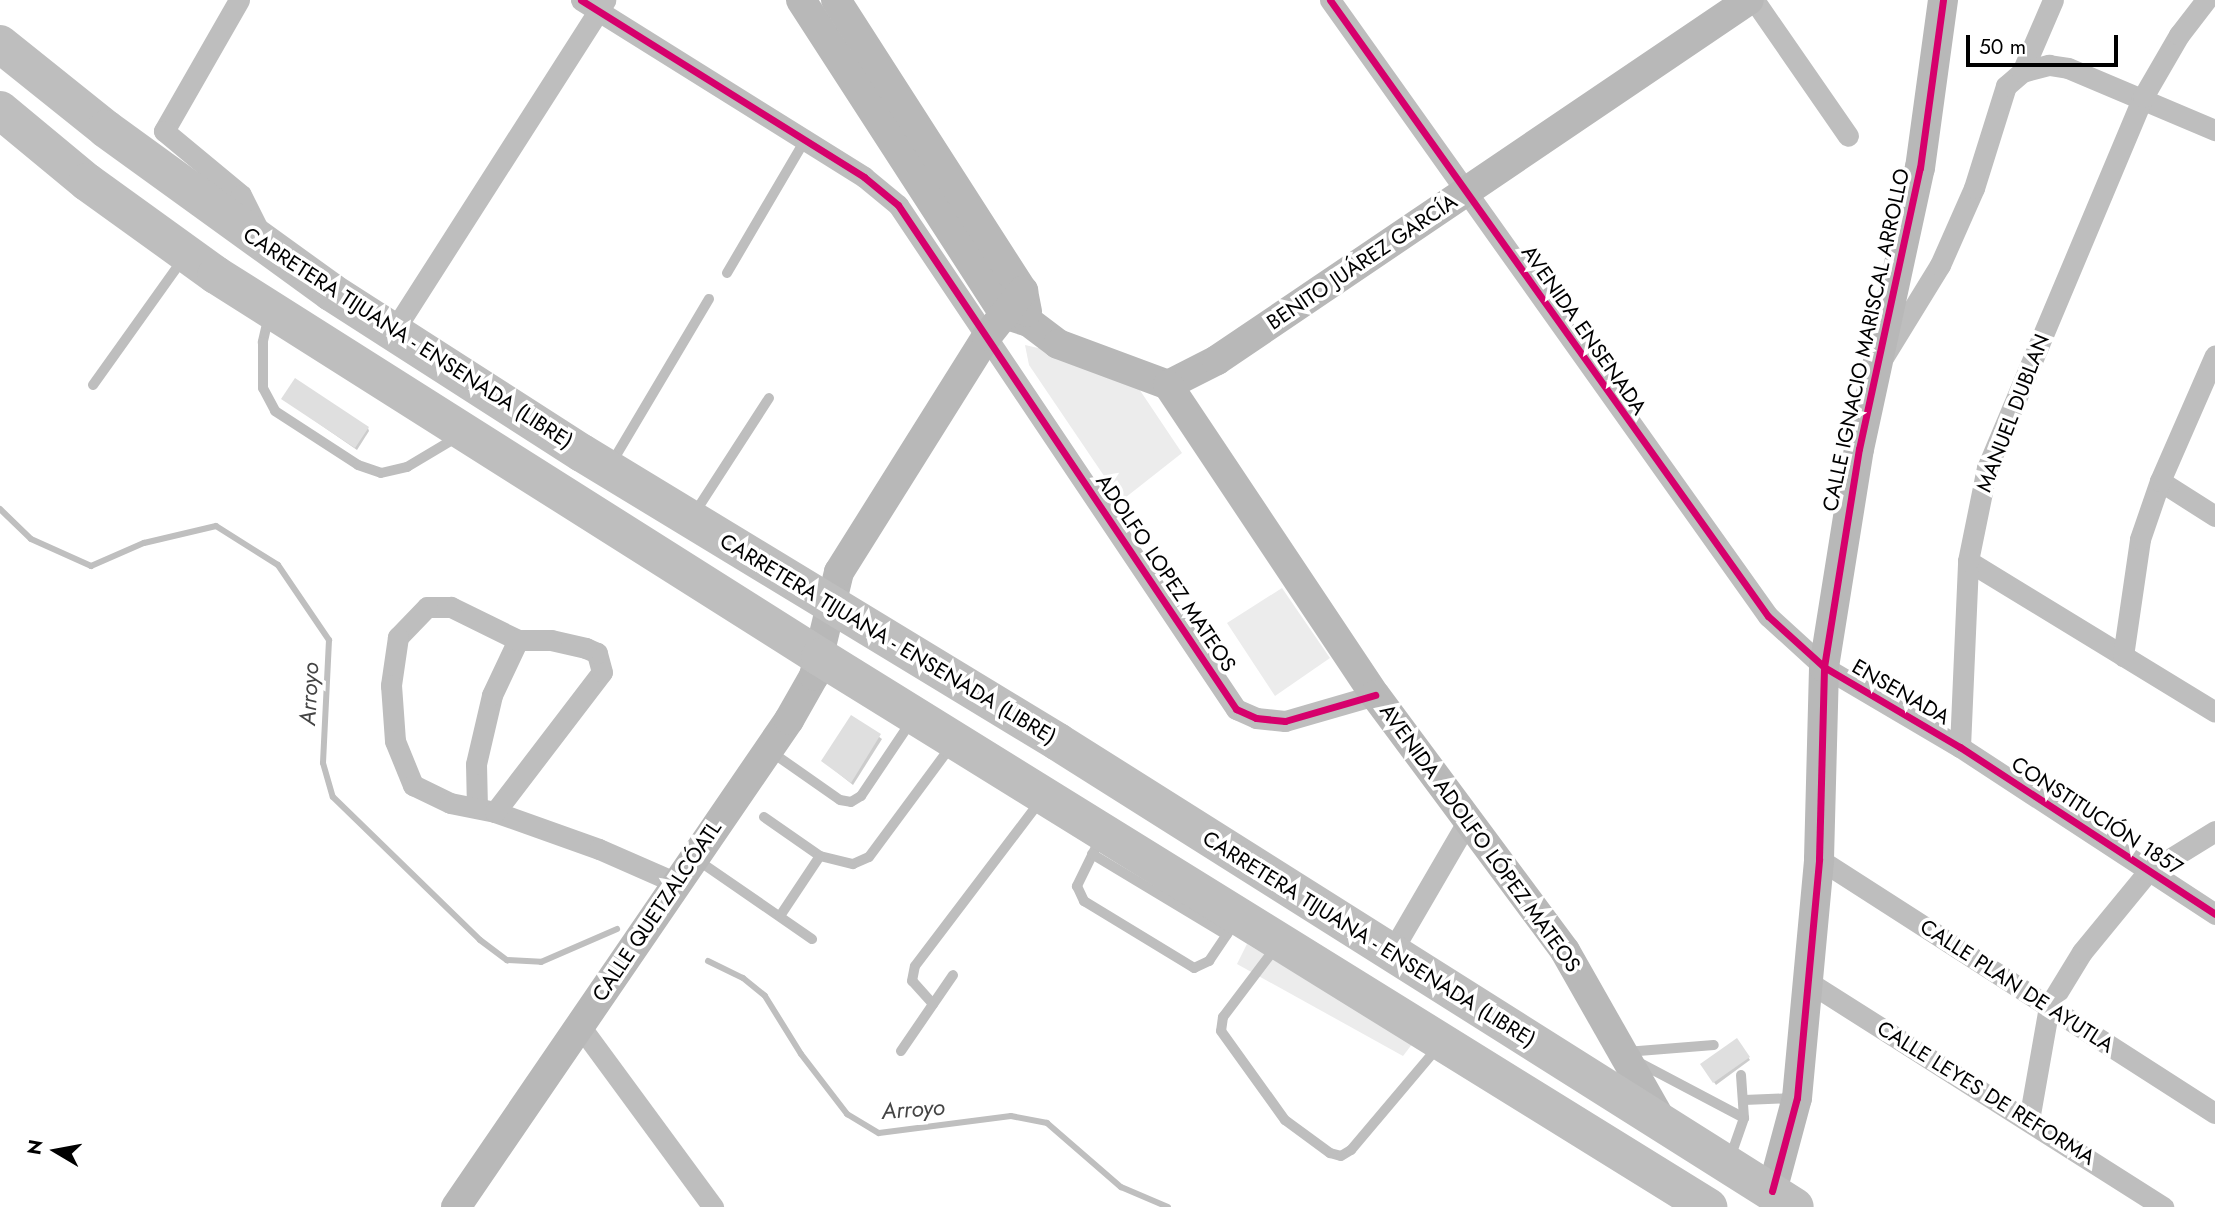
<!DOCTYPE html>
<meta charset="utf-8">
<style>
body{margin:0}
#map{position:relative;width:2215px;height:1207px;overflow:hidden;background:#fff;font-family:Jost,sans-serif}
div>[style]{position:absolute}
.green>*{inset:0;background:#ececec}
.shadow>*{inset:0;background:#0003}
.stream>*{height:6px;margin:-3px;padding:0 3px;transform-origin:3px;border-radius:3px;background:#bfbfbf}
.building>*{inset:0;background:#dfdfdf}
.lane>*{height:10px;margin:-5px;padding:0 5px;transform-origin:5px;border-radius:5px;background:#bebebe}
.street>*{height:21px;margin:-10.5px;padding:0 10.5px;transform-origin:10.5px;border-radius:10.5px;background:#bebebe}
.secondary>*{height:30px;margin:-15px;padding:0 15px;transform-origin:15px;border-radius:15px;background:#b8b8b8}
.highway>*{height:38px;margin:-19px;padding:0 19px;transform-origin:19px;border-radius:19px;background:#bebebe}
.cycleway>*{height:7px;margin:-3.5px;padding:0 3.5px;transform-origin:3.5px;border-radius:3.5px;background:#d6006c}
span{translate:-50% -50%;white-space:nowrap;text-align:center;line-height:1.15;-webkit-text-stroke:7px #fff;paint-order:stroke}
.street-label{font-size:21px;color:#000}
.water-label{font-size:23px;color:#444;font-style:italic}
.north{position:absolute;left:21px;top:1116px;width:70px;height:70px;-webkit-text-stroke:5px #fff;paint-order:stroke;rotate:280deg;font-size:19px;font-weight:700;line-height:28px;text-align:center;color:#000}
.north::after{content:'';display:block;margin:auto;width:24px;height:32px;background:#000;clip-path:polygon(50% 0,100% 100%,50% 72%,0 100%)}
.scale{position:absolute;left:1966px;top:35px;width:152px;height:32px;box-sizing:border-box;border:4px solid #000;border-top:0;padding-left:9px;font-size:21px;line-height:24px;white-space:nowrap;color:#000;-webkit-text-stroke:5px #fff;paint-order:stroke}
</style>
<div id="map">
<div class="green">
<i style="clip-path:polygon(1025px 345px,1125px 368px,1182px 453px,1121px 501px,1029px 365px)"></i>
<i style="clip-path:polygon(1282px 588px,1330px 658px,1275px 696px,1227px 623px)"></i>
<i style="clip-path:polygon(1247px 944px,1413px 1043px,1403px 1056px,1237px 964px)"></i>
</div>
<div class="shadow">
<i style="clip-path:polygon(283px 399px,368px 428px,369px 431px,357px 450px)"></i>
<i style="clip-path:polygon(852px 717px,882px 739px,853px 785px,823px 761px)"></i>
<i style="clip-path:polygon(1737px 1040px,1750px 1060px,1716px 1085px,1702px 1065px)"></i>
</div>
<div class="stream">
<i style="left:0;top:509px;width:43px;rotate:44.1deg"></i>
<i style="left:31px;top:539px;width:66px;rotate:24.2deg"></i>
<i style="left:91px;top:566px;width:58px;rotate:-23.5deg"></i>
<i style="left:144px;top:543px;width:74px;rotate:-13.3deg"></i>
<i style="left:216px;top:526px;width:73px;rotate:32.2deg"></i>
<i style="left:278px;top:565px;width:91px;rotate:55.8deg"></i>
<i style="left:329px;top:640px;width:123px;rotate:92.8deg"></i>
<i style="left:323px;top:763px;width:35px;rotate:74deg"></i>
<i style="left:333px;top:797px;width:205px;rotate:44.2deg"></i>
<i style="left:480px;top:940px;width:34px;rotate:37deg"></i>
<i style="left:507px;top:960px;width:34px;rotate:3deg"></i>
<i style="left:541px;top:962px;width:83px;rotate:-23.5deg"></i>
<i style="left:708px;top:961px;width:39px;rotate:26deg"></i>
<i style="left:743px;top:978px;width:28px;rotate:39deg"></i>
<i style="left:765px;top:996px;width:68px;rotate:58.2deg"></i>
<i style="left:801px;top:1054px;width:76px;rotate:52.5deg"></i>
<i style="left:847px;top:1114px;width:37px;rotate:31deg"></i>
<i style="left:879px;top:1133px;width:133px;rotate:-7.3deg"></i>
<i style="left:1011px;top:1116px;width:37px;rotate:11deg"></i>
<i style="left:1047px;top:1123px;width:98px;rotate:40.9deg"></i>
<i style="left:1121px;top:1187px;width:51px;rotate:23.1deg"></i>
</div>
<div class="building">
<i style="clip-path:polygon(295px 378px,369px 427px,355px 448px,281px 399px)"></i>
<i style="clip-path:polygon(851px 715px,881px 734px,851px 783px,821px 761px)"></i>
<i style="clip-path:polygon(1737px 1038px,1750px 1057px,1713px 1083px,1700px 1064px)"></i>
</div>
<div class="lane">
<i style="left:727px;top:273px;width:154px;rotate:-59.6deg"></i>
<i style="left:269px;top:315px;width:28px;rotate:103deg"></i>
<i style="left:263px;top:342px;width:46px;rotate:90deg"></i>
<i style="left:263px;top:388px;width:26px;rotate:62deg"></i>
<i style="left:275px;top:411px;width:99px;rotate:33deg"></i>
<i style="left:358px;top:465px;width:24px;rotate:19deg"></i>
<i style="left:381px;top:473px;width:27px;rotate:-13deg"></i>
<i style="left:407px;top:467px;width:61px;rotate:-30.8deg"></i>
<i style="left:93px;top:385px;width:155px;rotate:-54.5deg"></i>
<i style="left:611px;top:464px;width:192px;rotate:-59.3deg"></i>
<i style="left:694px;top:514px;width:138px;rotate:-57.1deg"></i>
<i style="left:770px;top:751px;width:85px;rotate:35deg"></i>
<i style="left:840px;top:800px;width:11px;rotate:10deg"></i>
<i style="left:851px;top:802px;width:12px;rotate:-31deg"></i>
<i style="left:861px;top:796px;width:92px;rotate:-56.1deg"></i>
<i style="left:764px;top:817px;width:68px;rotate:34.9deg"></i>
<i style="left:820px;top:856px;width:34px;rotate:14deg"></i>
<i style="left:853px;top:864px;width:17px;rotate:-24deg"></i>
<i style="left:869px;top:857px;width:139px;rotate:-53.5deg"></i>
<i style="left:1101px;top:837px;width:55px;rotate:116.1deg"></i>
<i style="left:1077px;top:886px;width:17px;rotate:65deg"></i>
<i style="left:1084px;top:901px;width:129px;rotate:31.3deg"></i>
<i style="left:1194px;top:968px;width:17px;rotate:-25deg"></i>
<i style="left:1209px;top:961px;width:48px;rotate:-56deg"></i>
<i style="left:1092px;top:854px;width:157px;rotate:31deg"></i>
<i style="left:696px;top:859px;width:141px;rotate:34.6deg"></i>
<i style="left:780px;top:916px;width:72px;rotate:-56.3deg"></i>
<i style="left:1276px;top:947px;width:88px;rotate:127.1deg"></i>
<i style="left:1223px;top:1017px;width:14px;rotate:98deg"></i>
<i style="left:1221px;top:1031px;width:110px;rotate:54.3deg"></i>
<i style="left:1285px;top:1120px;width:56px;rotate:36.3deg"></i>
<i style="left:1330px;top:1153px;width:11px;rotate:15deg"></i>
<i style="left:1341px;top:1156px;width:12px;rotate:-31deg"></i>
<i style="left:1351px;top:1150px;width:135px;rotate:-49.8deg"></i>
<i style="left:933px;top:1004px;width:31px;rotate:-132deg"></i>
<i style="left:912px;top:981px;width:15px;rotate:-79deg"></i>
<i style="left:915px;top:966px;width:208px;rotate:-52.8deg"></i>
<i style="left:901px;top:1051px;width:92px;rotate:-55.6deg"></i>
<i style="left:1626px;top:1052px;width:88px;rotate:-4.5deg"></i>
<i style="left:1638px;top:1062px;width:120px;rotate:27.8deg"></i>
<i style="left:1744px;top:1100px;width:51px;rotate:-2.2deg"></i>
<i style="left:1730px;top:1158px;width:42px;rotate:-70.7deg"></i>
<i style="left:1744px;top:1118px;width:43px;rotate:-94deg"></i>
</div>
<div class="street">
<i style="left:239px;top:0;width:151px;rotate:119.8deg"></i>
<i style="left:164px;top:131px;width:100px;rotate:39.7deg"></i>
<i style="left:241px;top:195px;width:47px;rotate:63.4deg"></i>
<i style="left:581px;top:0;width:334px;rotate:32deg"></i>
<i style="left:864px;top:177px;width:44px;rotate:39.5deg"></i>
<i style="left:898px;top:205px;width:607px;rotate:56.15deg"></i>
<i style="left:1236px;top:709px;width:22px;rotate:24deg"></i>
<i style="left:1256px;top:718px;width:29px;rotate:6deg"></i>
<i style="left:1285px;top:721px;width:94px;rotate:-16.1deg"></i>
<i style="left:1330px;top:0;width:756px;rotate:54.59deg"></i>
<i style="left:1768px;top:616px;width:76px;rotate:42.3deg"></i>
<i style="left:1824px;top:667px;width:158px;rotate:30.5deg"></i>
<i style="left:1960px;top:747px;width:305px;rotate:33.2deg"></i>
<i style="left:1754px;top:0;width:165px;rotate:55.3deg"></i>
<i style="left:2022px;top:72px;width:78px;rotate:-66.7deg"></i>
<i style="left:393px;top:332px;width:394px;rotate:-57.4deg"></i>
<i style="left:1884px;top:356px;width:107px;rotate:-58.4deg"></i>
<i style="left:1940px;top:265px;width:84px;rotate:-66.2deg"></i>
<i style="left:1974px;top:188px;width:107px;rotate:-72.6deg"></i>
<i style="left:2006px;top:86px;width:21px;rotate:-41deg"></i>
<i style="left:2022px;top:72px;width:28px;rotate:-15deg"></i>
<i style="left:2049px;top:65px;width:19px;rotate:9deg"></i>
<i style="left:2068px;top:68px;width:160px;rotate:22.9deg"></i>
<i style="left:2160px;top:481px;width:65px;rotate:32.5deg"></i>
<i style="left:1968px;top:561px;width:289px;rotate:31.4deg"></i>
<i style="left:2123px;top:656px;width:118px;rotate:-81.7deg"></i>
<i style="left:2140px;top:539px;width:61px;rotate:-71deg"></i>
<i style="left:2160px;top:481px;width:137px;rotate:-66.4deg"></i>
<i style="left:1960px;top:747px;width:186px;rotate:-87.5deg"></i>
<i style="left:1968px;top:561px;width:95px;rotate:-78.5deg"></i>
<i style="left:1987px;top:468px;width:402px;rotate:-67.2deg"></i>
<i style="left:2143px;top:97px;width:72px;rotate:-59.9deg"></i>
<i style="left:2179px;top:35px;width:44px;rotate:-52.4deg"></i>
<i style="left:477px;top:808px;width:44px;rotate:-91.3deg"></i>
<i style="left:476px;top:764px;width:71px;rotate:-76.9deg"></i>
<i style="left:492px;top:695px;width:61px;rotate:-64.7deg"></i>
<i style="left:518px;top:640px;width:75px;rotate:-153.8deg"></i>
<i style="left:451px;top:607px;width:24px;rotate:180deg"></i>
<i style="left:427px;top:607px;width:42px;rotate:134deg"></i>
<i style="left:398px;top:637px;width:49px;rotate:98.3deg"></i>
<i style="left:391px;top:685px;width:56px;rotate:85.9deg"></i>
<i style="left:395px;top:741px;width:48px;rotate:67.8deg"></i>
<i style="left:413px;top:785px;width:41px;rotate:25.9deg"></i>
<i style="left:450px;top:803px;width:46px;rotate:11.3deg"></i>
<i style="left:495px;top:812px;width:110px;rotate:19.6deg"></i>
<i style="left:599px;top:849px;width:85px;rotate:23.6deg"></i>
<i style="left:495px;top:812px;width:176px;rotate:-52.6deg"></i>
<i style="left:602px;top:672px;width:20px;rotate:-105deg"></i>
<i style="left:597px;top:653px;width:12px;rotate:-156deg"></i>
<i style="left:586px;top:648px;width:36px;rotate:-167deg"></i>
<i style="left:551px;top:640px;width:33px;rotate:180deg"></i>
<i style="left:1819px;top:859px;width:470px;rotate:32.7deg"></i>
<i style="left:1392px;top:951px;width:149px;rotate:-59.8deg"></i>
<i style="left:1807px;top:981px;width:422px;rotate:32.4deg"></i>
<i style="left:580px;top:1026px;width:225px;rotate:53.7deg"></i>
<i style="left:2029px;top:1120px;width:116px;rotate:-80deg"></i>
<i style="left:2049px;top:1006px;width:63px;rotate:-58.6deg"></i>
<i style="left:2082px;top:952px;width:102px;rotate:-50.6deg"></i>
<i style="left:2147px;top:873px;width:80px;rotate:-31.7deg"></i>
</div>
<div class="secondary">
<i style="left:801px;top:0;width:374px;rotate:57.1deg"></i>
<i style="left:1004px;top:314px;width:26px;rotate:18deg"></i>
<i style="left:1029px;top:322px;width:36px;rotate:37deg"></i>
<i style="left:1058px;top:344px;width:117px;rotate:20.4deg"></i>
<i style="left:1168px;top:385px;width:55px;rotate:-27deg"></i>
<i style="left:1217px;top:360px;width:642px;rotate:-34.09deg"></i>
<i style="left:836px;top:0;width:346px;rotate:57.3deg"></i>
<i style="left:1023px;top:291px;width:21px;rotate:79deg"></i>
<i style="left:1168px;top:385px;width:373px;rotate:56.3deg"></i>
<i style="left:1375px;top:695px;width:319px;rotate:53.4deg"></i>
<i style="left:1565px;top:951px;width:194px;rotate:60.4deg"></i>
<i style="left:1772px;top:1191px;width:96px;rotate:-75deg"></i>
<i style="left:1797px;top:1098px;width:240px;rotate:-84.7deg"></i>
<i style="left:1819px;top:859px;width:192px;rotate:-88.5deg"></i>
<i style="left:1824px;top:667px;width:221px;rotate:-80.9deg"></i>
<i style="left:1859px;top:449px;width:288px;rotate:-77.8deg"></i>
<i style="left:1920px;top:168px;width:170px;rotate:-82.2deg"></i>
<i style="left:456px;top:1207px;width:590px;rotate:-55.64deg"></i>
<i style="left:789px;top:720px;width:51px;rotate:-60.4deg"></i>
<i style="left:814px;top:676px;width:107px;rotate:-76.5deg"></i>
<i style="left:839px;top:572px;width:279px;rotate:-57.9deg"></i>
<i style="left:987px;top:336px;width:58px;rotate:-51.3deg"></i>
</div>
<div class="highway">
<i style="left:0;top:44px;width:136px;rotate:38.7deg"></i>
<i style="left:106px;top:129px;width:278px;rotate:35.9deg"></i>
<i style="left:331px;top:292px;width:298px;rotate:32.7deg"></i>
<i style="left:582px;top:453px;width:557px;rotate:31.26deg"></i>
<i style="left:1058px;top:742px;width:871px;rotate:32.25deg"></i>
<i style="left:0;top:110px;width:113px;rotate:39.6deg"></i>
<i style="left:87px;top:182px;width:159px;rotate:35.8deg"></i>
<i style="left:216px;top:275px;width:715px;rotate:32.31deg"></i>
<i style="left:820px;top:657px;width:1045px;rotate:31.77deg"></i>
</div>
<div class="cycleway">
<i style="left:581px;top:0;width:334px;rotate:32deg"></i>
<i style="left:864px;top:177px;width:44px;rotate:39.5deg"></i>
<i style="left:898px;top:205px;width:607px;rotate:56.15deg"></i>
<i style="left:1236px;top:709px;width:22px;rotate:24deg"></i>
<i style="left:1256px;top:718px;width:29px;rotate:6deg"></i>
<i style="left:1285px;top:721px;width:94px;rotate:-16.1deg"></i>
<i style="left:1330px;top:0;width:756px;rotate:54.59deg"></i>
<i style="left:1768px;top:616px;width:76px;rotate:42.3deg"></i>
<i style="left:1824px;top:667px;width:158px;rotate:30.5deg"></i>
<i style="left:1960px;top:747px;width:305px;rotate:33.2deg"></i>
<i style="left:1772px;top:1191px;width:96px;rotate:-75deg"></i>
<i style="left:1797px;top:1098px;width:240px;rotate:-84.7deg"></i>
<i style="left:1819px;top:859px;width:192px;rotate:-88.5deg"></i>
<i style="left:1824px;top:667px;width:221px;rotate:-80.9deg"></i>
<i style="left:1859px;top:449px;width:288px;rotate:-77.8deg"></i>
<i style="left:1920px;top:168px;width:170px;rotate:-82.2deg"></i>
</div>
<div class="street-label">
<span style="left:1362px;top:262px;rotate:-34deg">BENITO JUÁREZ GARCÍA</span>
<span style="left:1584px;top:330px;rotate:55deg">AVENIDA ENSENADA</span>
<span style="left:408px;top:338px;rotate:33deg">CARRETERA TIJUANA - ENSENADA (LIBRE)</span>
<span style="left:1866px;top:340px;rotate:-78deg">CALLE IGNACIO MARISCAL ARROLLO</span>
<span style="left:2013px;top:413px;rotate:-69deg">MANUEL DUBLAN</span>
<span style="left:1166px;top:573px;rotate:56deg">ADOLFO LOPEZ MATEOS</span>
<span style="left:888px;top:639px;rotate:31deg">CARRETERA TIJUANA - ENSENADA (LIBRE)</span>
<span style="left:1901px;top:692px;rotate:30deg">ENSENADA</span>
<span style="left:2097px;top:816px;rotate:33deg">CONSTITUCIÓN 1857</span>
<span style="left:1480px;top:838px;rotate:54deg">AVENIDA ADOLFO LÓPEZ MATEOS</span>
<span style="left:657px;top:911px;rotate:-56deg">CALLE QUETZALCÓATL</span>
<span style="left:1369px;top:939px;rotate:32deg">CARRETERA TIJUANA - ENSENADA (LIBRE)</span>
<span style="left:2017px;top:986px;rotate:33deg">CALLE PLAN DE AYUTLA</span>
<span style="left:1986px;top:1093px;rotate:32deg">CALLE LEYES DE REFORMA</span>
</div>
<div class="water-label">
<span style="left:309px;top:694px;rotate:-87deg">Arroyo</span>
<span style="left:913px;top:1109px;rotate:-4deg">Arroyo</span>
</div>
<div class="north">N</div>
<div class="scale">50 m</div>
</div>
